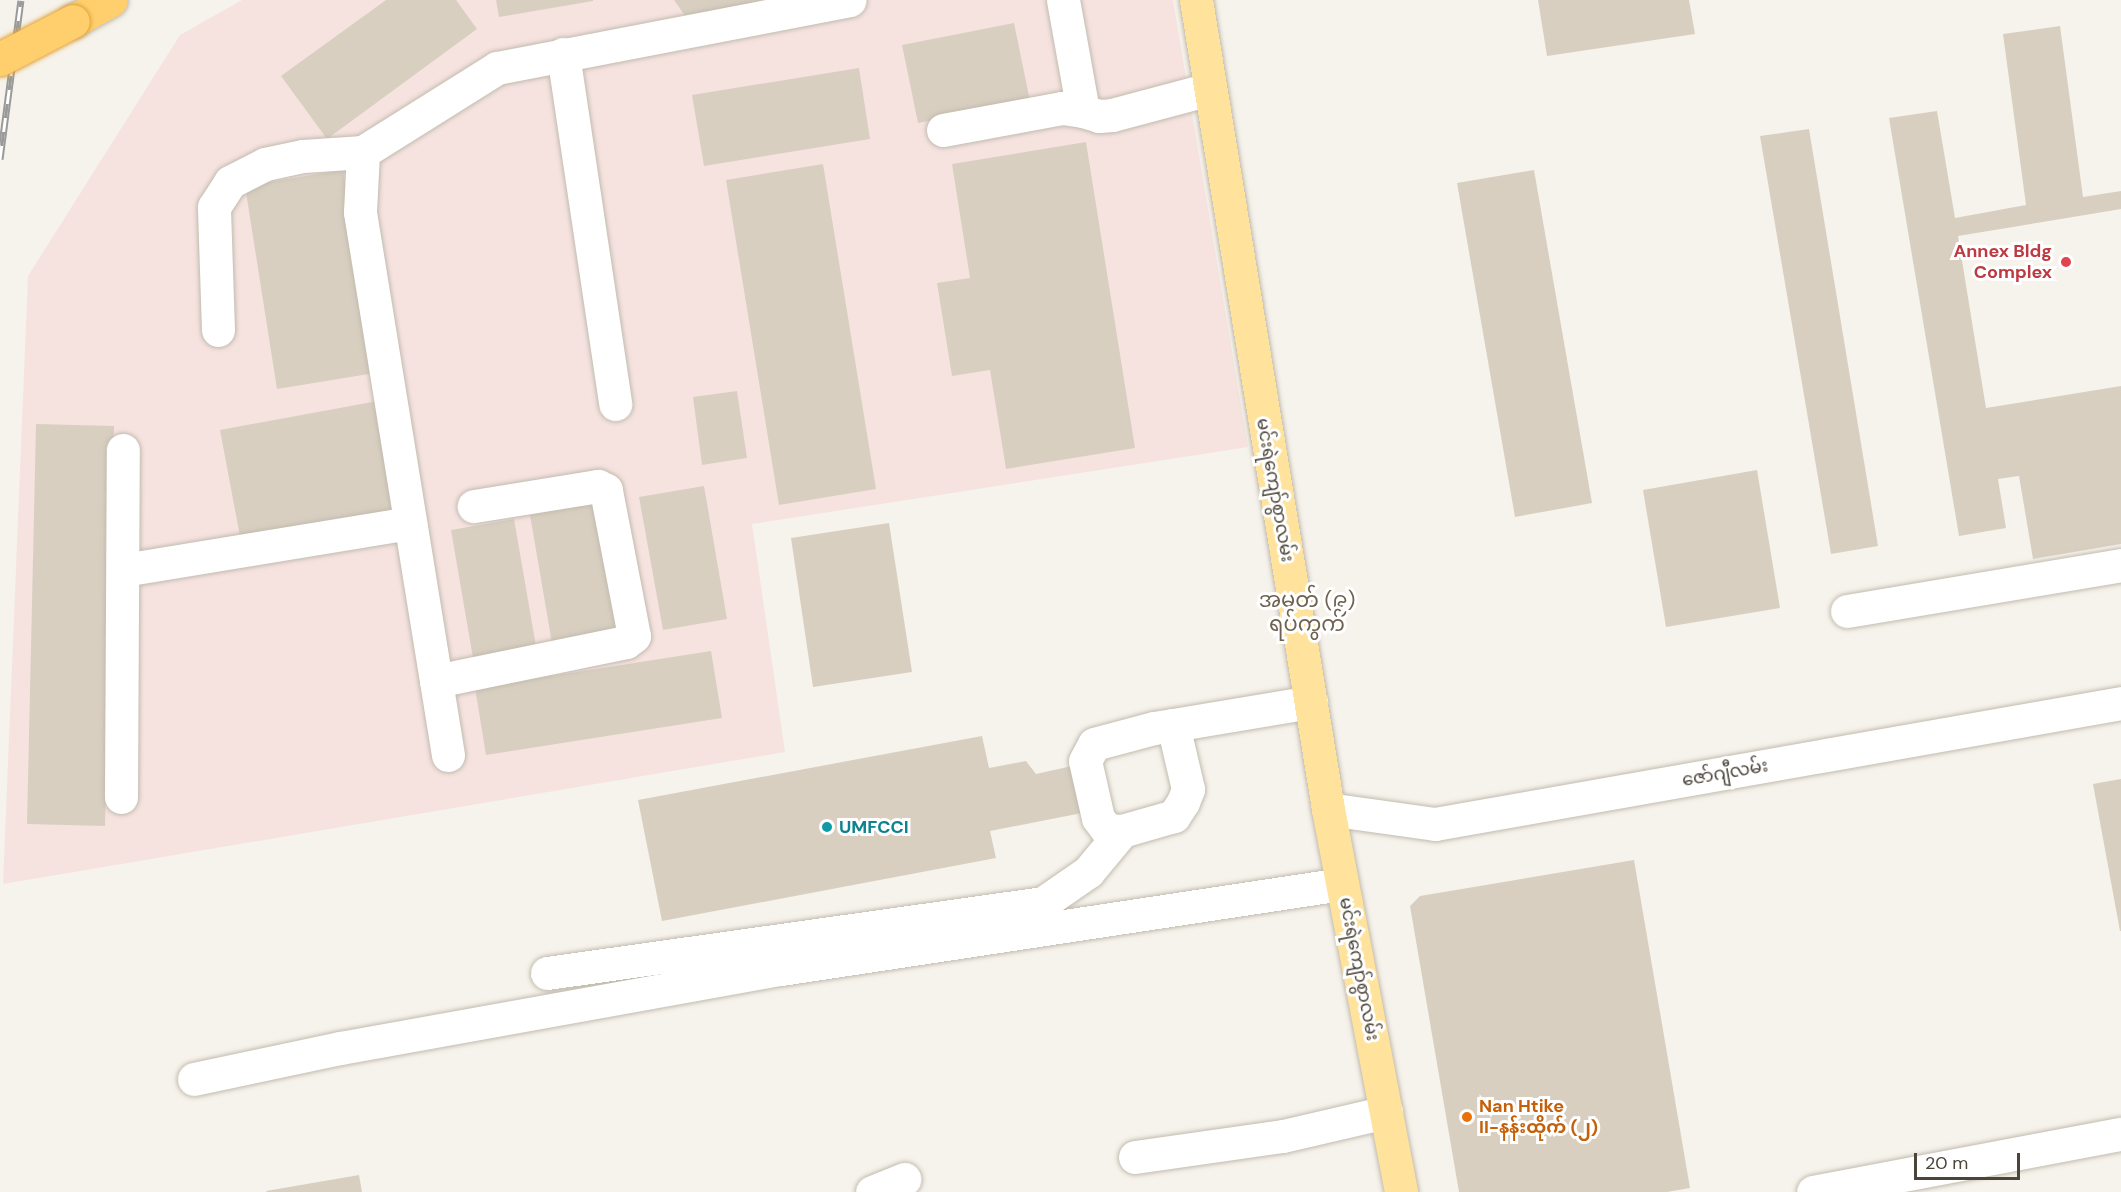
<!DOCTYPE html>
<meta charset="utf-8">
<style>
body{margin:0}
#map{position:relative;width:2121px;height:1192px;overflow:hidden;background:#f6f3ec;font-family:"DM Sans","Noto Sans Myanmar",sans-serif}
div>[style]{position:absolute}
.medical>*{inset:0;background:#f6e3e0}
.building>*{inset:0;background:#d8cfc1}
.roads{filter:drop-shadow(0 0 2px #c2bbae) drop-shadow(0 0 2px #c2bbae)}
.minor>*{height:33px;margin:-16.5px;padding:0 16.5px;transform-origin:16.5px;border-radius:16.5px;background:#fff}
.major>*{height:33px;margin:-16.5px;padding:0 16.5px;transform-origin:16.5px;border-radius:16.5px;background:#ffe39c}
.highway>*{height:33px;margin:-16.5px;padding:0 16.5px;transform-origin:16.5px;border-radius:16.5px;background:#ffcf6e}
.rail>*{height:7px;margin-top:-3.5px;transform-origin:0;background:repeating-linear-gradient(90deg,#fff 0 14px,#9a9a9a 0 28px);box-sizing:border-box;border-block:2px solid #9a9a9a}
.bridges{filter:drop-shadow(0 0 2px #e0a43c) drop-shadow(0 0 2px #e0a43c)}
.highway-bridge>*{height:33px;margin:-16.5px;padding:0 16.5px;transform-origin:16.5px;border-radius:16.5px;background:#ffcf6e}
.dots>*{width:16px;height:16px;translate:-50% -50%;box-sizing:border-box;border:3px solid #fff;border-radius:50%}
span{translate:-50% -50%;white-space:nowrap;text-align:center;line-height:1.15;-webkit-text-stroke:6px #fff;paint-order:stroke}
.health-label{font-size:18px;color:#be3a42;font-weight:700}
.right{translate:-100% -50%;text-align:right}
.street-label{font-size:18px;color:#4b4439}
.culture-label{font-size:18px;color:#0d838f;font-weight:700}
.left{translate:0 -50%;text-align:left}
.food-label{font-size:18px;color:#c56008;font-weight:700}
.quarter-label{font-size:21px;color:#6e6250}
.scale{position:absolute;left:1914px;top:1153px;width:106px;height:27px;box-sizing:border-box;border:3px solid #4b4439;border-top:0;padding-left:8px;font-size:18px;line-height:21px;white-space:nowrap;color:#4b4439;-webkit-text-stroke:4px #fff;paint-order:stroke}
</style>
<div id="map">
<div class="medical">
<i style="clip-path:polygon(242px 0,1173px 0,1248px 447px,752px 524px,785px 752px,3px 884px,28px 276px,180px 35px)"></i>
</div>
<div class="building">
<i style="clip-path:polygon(386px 0,456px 0,477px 29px,327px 139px,281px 76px)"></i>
<i style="clip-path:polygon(496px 0,593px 0,593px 1px,499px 17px)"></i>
<i style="clip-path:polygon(674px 0,765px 0,688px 20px)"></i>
<i style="clip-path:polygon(1538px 0,1689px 0,1695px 34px,1547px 56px)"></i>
<i style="clip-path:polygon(1014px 23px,1030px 101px,918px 123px,902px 45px)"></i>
<i style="clip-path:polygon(2060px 26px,2083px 197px,2121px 191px,2121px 209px,1958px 236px,1986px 408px,2121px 386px,2121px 544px,2033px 559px,2019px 476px,1998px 479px,2006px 528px,1959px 536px,1889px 118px,1937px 111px,1955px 218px,2026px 205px,2003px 34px)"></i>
<i style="clip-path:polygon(859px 68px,870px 139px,704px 166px,692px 95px)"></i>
<i style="clip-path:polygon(1809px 129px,1878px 546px,1831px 554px,1760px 136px)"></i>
<i style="clip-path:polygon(1086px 142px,1135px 448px,1006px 469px,990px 370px,952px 376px,937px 283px,970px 278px,952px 164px)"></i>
<i style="clip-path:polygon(823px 164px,876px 489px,779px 505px,726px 180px)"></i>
<i style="clip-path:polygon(343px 170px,375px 373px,277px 389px,245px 186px)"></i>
<i style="clip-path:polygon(1534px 170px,1592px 503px,1515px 517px,1457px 183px)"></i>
<i style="clip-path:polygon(737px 391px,747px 458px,702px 465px,693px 397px)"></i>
<i style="clip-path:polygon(383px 400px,404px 517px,242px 547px,220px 430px)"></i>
<i style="clip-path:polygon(36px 424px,114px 426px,105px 826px,27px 824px)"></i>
<i style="clip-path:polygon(1757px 470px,1780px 608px,1666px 627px,1643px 490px)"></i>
<i style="clip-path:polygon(704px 486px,727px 619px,663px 630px,639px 497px)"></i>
<i style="clip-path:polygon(595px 503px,619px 638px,553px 649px,530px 515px)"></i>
<i style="clip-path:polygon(514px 519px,537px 652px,474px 664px,451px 530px)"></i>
<i style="clip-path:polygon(889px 523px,912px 672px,813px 687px,791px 538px)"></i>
<i style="clip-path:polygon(711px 651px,722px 718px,486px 755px,475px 688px)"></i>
<i style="clip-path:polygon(982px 736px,989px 768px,1026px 761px,1036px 774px,1072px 766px,1082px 813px,990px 831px,996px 858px,662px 921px,638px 800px)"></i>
<i style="clip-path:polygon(2121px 779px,2121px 931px,2120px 931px,2093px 784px)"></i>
<i style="clip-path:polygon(1634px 860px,1690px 1188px,1667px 1192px,1459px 1192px,1410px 906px,1420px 896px)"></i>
<i style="clip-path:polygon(359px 1175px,362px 1192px,267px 1192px,266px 1191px)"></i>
</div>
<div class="roads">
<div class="minor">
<i style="left:563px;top:54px;width:354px;rotate:81.5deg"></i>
<i style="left:1083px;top:111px;width:17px;rotate:17deg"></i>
<i style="left:1099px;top:116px;width:13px;rotate:-4deg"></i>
<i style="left:1112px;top:115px;width:101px;rotate:-14.9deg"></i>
<i style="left:943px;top:130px;width:121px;rotate:-10.5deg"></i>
<i style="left:1062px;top:108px;width:21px;rotate:8deg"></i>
<i style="left:1083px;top:111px;width:113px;rotate:-100.2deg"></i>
<i style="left:218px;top:330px;width:123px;rotate:-91.9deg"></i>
<i style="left:214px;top:207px;width:30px;rotate:-57deg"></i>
<i style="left:230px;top:182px;width:39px;rotate:-27deg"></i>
<i style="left:265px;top:164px;width:39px;rotate:-12deg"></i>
<i style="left:303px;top:156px;width:60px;rotate:-3.8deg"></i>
<i style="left:123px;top:570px;width:291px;rotate:-9.3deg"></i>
<i style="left:1847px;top:611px;width:278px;rotate:-9.5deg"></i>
<i style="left:436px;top:681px;width:194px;rotate:-11.6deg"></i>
<i style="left:626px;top:642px;width:10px;rotate:-37deg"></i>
<i style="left:634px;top:636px;width:149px;rotate:-100.9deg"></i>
<i style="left:606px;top:490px;width:9px;rotate:-153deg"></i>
<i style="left:598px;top:486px;width:126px;rotate:170.8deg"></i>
<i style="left:1173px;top:725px;width:66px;rotate:76.8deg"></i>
<i style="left:1188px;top:789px;width:14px;rotate:111deg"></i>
<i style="left:1183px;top:802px;width:17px;rotate:123deg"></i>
<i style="left:1174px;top:816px;width:54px;rotate:163.9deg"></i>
<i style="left:1122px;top:831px;width:15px;rotate:-176deg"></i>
<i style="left:1107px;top:830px;width:15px;rotate:-127deg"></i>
<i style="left:1098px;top:818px;width:58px;rotate:-102.8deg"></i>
<i style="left:1085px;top:761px;width:19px;rotate:-62deg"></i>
<i style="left:1094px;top:744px;width:62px;rotate:-14.9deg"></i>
<i style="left:1154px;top:728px;width:19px;rotate:-9deg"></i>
<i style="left:1173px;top:725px;width:140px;rotate:-9.5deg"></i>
<i style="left:448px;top:755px;width:550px;rotate:-99.21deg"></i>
<i style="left:360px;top:212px;width:60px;rotate:-87.1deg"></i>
<i style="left:363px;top:152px;width:158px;rotate:-32.1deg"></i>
<i style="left:497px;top:68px;width:359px;rotate:-10.9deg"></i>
<i style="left:121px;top:797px;width:347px;rotate:-89.7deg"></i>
<i style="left:1328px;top:809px;width:108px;rotate:8deg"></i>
<i style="left:1435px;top:824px;width:697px;rotate:-10deg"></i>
<i style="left:547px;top:973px;width:501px;rotate:-8.03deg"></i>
<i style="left:1043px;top:903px;width:55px;rotate:-34.6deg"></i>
<i style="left:1088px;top:872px;width:53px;rotate:-50.3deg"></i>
<i style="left:194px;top:1079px;width:149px;rotate:-12deg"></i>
<i style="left:340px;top:1048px;width:448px;rotate:-10.2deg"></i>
<i style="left:781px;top:969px;width:567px;rotate:-8.62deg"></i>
<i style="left:1135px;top:1157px;width:149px;rotate:-8.1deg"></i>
<i style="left:1283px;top:1136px;width:106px;rotate:-13.1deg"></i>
<i style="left:872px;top:1192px;width:35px;rotate:-22deg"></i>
<i style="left:1813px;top:1192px;width:313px;rotate:-10.7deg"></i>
</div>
<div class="major">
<i style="left:1196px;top:0;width:820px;rotate:80.73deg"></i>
<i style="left:1328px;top:809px;width:390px;rotate:79.2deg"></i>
</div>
<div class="highway">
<i style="left:73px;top:21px;width:43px;rotate:-28.9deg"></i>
</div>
</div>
<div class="rail">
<i style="left:0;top:159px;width:160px;rotate:-82.5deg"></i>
</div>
<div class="bridges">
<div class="highway-bridge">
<i style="left:0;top:59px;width:82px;rotate:-27.5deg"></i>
</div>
</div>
<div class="dots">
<i style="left:2066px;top:262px;background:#e0444e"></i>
<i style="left:827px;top:827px;background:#0f9aa8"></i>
<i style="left:1467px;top:1117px;background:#e8710a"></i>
</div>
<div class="health-label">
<span class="right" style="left:2052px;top:262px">Annex Bldg<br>Complex</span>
</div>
<div class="street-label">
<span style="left:1275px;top:490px;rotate:80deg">မင်းရဲကျော်စွာလမ်း</span>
<span style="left:1725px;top:773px;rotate:-10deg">ဇော်ဂျီလမ်း</span>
<span style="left:1359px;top:969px;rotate:79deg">မင်းရဲကျော်စွာလမ်း</span>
</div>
<div class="culture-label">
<span class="left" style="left:839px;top:827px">UMFCCI</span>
</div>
<div class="food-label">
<span class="left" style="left:1479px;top:1117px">Nan Htike<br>II-နန်းထိုက် (၂)</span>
</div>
<div class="quarter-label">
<span style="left:1307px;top:612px">အမှတ် (၉)<br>ရပ်ကွက်</span>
</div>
<div class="scale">20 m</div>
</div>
